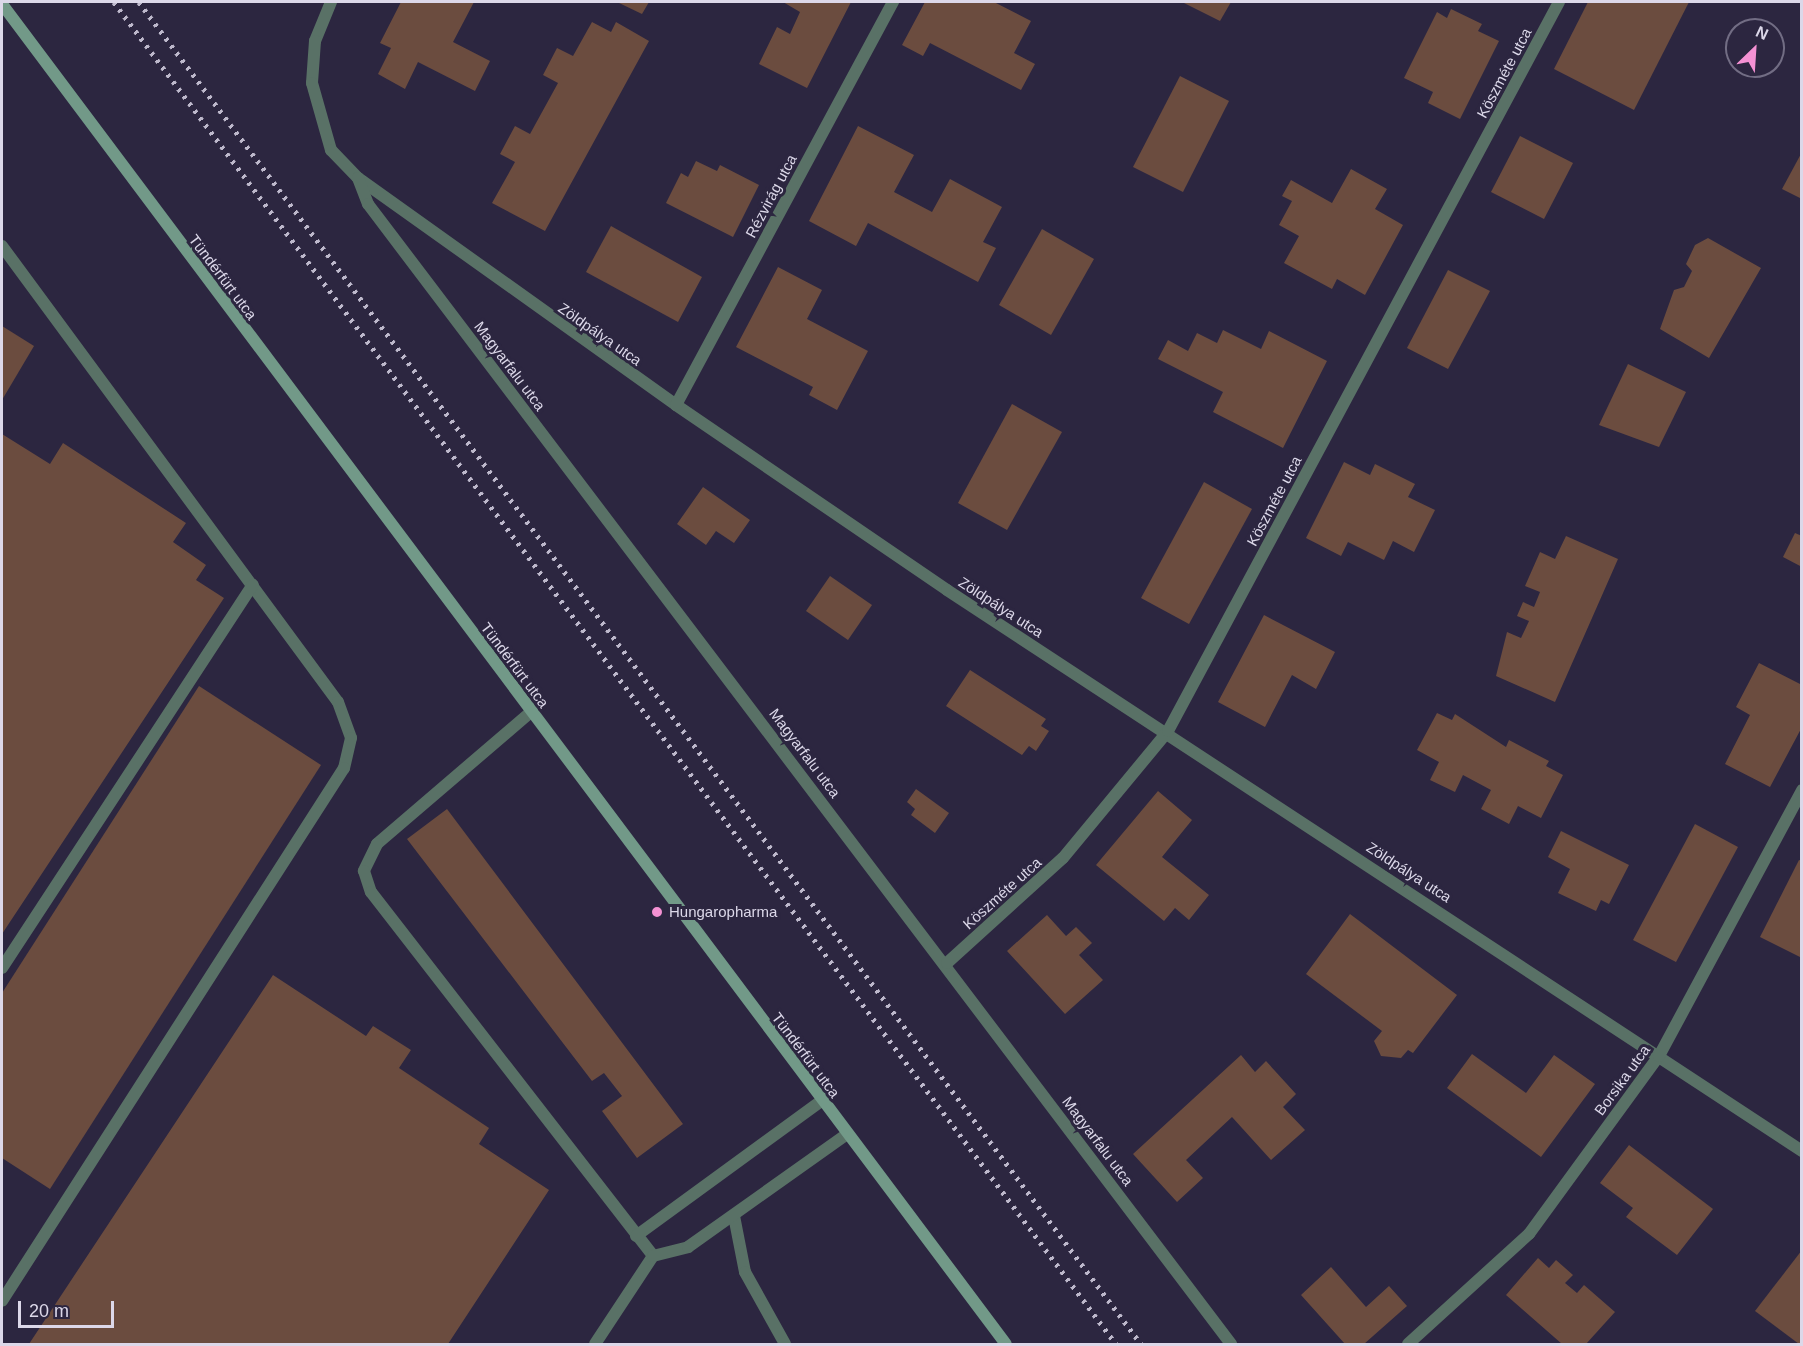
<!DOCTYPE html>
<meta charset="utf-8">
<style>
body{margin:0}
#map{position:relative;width:1803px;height:1346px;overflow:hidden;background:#2c2640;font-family:Arial,sans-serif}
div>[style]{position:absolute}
.building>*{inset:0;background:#6b4c3f}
.lane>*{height:12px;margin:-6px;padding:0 6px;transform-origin:6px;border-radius:6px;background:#597166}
.street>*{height:12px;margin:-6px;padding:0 6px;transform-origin:6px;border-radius:6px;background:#597166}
.secondary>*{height:12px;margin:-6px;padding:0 6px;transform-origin:6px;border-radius:6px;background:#729988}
.rail>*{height:4.5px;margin-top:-2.25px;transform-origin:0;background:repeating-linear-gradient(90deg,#beb9cc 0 3px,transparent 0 9px)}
.dots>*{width:16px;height:16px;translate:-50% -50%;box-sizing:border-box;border:3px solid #2c2640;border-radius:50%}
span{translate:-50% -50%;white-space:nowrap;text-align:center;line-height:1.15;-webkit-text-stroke:6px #2c2640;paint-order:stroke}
.street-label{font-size:15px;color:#dcd8e9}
.poi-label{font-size:15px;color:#dcd8e9}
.left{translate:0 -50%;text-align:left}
.frame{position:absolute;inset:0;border:3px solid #dcd8e9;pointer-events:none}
.north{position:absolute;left:1725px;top:18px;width:60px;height:60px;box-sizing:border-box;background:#2c2640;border:2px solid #726d84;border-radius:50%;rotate:25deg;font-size:16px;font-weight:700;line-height:24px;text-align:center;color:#dcd8e9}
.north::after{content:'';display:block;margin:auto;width:21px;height:27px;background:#f491d3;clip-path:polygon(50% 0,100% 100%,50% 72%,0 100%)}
.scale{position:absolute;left:18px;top:1301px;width:96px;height:27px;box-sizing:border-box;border:3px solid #dcd8e9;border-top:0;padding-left:8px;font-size:18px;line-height:21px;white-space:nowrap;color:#dcd8e9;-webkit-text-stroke:4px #2c2640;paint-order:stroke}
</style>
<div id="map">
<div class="building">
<i style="clip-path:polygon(401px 2px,474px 2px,453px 42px,490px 61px,475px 91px,418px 62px,405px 89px,378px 74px,391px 48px,380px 43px)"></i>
<i style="clip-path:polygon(617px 2px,649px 2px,642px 14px)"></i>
<i style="clip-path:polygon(851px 2px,807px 88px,759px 64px,777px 27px,790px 34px,800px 12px,783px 2px)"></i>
<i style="clip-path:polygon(925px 2px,994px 2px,1031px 21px,1014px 53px,1035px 64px,1021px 90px,930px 43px,923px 56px,902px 45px)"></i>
<i style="clip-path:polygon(1182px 2px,1231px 2px,1220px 21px)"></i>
<i style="clip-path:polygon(1588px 2px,1689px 2px,1634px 110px,1554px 69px)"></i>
<i style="clip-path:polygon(1451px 9px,1482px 24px,1478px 31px,1499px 41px,1460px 119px,1428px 103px,1433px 92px,1404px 78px,1437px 12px,1447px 18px)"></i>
<i style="clip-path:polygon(592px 22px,611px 32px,616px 22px,649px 41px,545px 231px,492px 203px,515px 162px,500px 154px,515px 126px,530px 134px,558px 83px,543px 75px,557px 48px,573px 56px)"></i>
<i style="clip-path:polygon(1180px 76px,1229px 101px,1183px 192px,1133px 167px)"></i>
<i style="clip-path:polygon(858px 126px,914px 155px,894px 192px,932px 212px,950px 179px,1002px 207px,983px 242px,996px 248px,978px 282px,868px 223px,856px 246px,809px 221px)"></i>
<i style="clip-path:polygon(1520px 136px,1573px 163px,1544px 219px,1491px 192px)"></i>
<i style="clip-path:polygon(1802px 152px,1802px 199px,1782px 189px)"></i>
<i style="clip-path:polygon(696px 161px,717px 171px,720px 165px,759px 185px,733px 237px,666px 203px,681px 173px,688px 177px)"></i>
<i style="clip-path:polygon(1351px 169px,1387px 189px,1375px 209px,1403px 225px,1365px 295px,1337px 279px,1332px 289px,1284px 263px,1299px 236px,1279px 225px,1292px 201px,1282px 196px,1291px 180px,1332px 203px)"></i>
<i style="clip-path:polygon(611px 226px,702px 277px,678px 322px,586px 272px)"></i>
<i style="clip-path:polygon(1042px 229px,1094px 259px,1051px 335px,999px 305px)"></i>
<i style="clip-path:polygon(1708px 238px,1761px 268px,1709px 358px,1660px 329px,1674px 290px,1684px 287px,1692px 271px,1686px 264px,1695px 245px)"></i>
<i style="clip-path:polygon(778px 267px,822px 290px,807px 319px,868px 351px,837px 410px,809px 395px,813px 387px,736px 347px)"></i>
<i style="clip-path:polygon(1448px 270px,1490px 291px,1448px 369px,1407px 348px)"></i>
<i style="clip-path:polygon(2px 326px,34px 346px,2px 400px)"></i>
<i style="clip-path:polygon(1223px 330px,1261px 349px,1269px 331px,1327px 361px,1283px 448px,1213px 412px,1223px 392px,1158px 359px,1168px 340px,1188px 351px,1197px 333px,1217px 343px)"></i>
<i style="clip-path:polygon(1628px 364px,1686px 392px,1659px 447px,1599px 425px)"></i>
<i style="clip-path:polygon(1012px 404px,1062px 432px,1007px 530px,958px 503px)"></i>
<i style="clip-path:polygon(2px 434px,50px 464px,63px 443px,186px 523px,173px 542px,206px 565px,196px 580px,224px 598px,2px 934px)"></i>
<i style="clip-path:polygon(1344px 462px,1370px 475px,1375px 464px,1415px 484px,1408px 497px,1435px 510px,1414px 552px,1393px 541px,1384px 560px,1348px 542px,1341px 556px,1306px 538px)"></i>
<i style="clip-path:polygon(1204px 482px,1252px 509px,1189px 624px,1141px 598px)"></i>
<i style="clip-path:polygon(703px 487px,750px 520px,734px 543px,716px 531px,706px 545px,677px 524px)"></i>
<i style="clip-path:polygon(1795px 533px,1802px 536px,1802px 567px,1783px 557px)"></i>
<i style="clip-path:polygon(1566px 536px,1618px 559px,1555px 702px,1496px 676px,1507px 632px,1521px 638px,1529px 621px,1517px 616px,1523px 602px,1534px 607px,1540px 592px,1525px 586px,1540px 552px,1555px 559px)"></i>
<i style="clip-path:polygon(830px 576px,872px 605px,848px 640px,806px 611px)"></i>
<i style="clip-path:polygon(1264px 615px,1335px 652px,1316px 689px,1292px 675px,1265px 727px,1218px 702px)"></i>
<i style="clip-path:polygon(1759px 663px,1802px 685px,1802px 727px,1770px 787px,1725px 764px,1750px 715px,1736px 707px)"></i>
<i style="clip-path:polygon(970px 670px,1046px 719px,1041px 726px,1049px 731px,1036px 751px,1029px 746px,1022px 755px,946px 706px)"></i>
<i style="clip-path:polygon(199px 686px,321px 765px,50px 1189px,2px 1158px,2px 993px)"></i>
<i style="clip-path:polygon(1437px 713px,1452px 720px,1455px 714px,1506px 747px,1509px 740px,1549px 761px,1546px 766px,1563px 775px,1541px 818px,1518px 806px,1509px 824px,1481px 809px,1491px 790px,1463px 775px,1455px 792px,1430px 780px,1439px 762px,1417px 750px)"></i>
<i style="clip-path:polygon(916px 789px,949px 813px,935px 833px,911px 815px,915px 809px,907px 802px)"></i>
<i style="clip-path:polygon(1158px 791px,1192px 820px,1162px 857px,1209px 895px,1189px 920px,1175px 908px,1164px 921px,1096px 865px)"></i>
<i style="clip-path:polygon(447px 809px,683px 1124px,637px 1158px,602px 1111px,622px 1096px,604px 1073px,592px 1081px,407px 839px)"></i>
<i style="clip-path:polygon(1695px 824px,1738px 847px,1676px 962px,1633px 940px)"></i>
<i style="clip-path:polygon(1561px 831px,1629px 865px,1609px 904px,1601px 900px,1596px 911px,1558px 893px,1570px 869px,1548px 857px)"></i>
<i style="clip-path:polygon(1799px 860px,1802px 861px,1802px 958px,1760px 937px)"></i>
<i style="clip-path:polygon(1350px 914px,1457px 995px,1413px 1053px,1408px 1050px,1401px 1058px,1381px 1056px,1374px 1041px,1382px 1031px,1306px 974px)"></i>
<i style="clip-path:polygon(1047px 915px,1066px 936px,1076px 927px,1092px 943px,1079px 955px,1103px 980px,1065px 1014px,1007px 951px)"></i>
<i style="clip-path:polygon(273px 975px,366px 1036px,373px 1026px,411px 1050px,399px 1068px,489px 1128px,479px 1144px,549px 1190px,448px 1344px,29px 1344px)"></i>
<i style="clip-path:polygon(1472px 1054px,1526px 1093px,1554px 1055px,1595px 1084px,1541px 1157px,1447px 1088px)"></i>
<i style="clip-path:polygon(1241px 1055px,1255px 1072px,1266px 1061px,1296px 1094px,1283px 1107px,1305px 1130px,1271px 1160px,1232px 1117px,1186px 1160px,1203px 1178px,1177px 1202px,1133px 1154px)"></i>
<i style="clip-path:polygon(1629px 1145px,1713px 1209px,1677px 1255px,1626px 1217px,1633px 1208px,1600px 1183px)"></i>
<i style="clip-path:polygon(1802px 1250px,1802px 1343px,1799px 1344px,1755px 1311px)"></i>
<i style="clip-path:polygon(1538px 1258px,1549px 1268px,1556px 1260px,1573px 1275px,1565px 1283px,1577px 1293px,1584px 1285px,1615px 1312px,1586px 1344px,1562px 1344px,1506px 1295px)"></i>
<i style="clip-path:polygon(1331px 1267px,1366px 1307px,1389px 1286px,1407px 1306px,1364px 1344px,1345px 1344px,1301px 1295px)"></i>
</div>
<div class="lane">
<i style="left:2px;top:246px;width:566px;rotate:53.62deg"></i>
<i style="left:338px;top:702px;width:38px;rotate:70deg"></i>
<i style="left:351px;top:738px;width:31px;rotate:103deg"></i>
<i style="left:344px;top:768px;width:633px;rotate:122.69deg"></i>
<i style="left:532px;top:711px;width:204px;rotate:139.4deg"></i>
<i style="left:377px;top:844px;width:30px;rotate:116deg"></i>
<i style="left:364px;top:871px;width:22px;rotate:72deg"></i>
<i style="left:371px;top:892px;width:460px;rotate:52.2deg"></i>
<i style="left:653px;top:1256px;width:105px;rotate:123.4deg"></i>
<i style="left:2px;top:968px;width:458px;rotate:-56.8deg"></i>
<i style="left:734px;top:1216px;width:57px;rotate:78.9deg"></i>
<i style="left:745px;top:1272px;width:82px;rotate:60.9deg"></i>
<i style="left:636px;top:1236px;width:229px;rotate:-36.1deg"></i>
<i style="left:653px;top:1256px;width:36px;rotate:-14deg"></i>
<i style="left:688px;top:1247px;width:195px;rotate:-35.4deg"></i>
</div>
<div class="street">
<i style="left:331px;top:2px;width:42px;rotate:112.3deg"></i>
<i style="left:315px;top:41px;width:42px;rotate:94.1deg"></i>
<i style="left:312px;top:83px;width:70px;rotate:74.2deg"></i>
<i style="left:331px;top:150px;width:39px;rotate:46deg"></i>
<i style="left:358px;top:178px;width:391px;rotate:35.5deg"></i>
<i style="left:676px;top:405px;width:328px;rotate:34.3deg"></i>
<i style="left:947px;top:590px;width:1023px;rotate:33.27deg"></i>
<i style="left:358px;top:178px;width:28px;rotate:69deg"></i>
<i style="left:368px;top:204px;width:1430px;rotate:52.87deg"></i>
<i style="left:676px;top:405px;width:458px;rotate:-61.7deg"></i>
<i style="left:947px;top:963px;width:156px;rotate:-42.2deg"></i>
<i style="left:1063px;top:858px;width:165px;rotate:-50.4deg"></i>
<i style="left:1168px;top:731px;width:827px;rotate:-61.79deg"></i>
<i style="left:1408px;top:1344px;width:164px;rotate:-42.3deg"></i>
<i style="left:1529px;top:1234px;width:220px;rotate:-53.9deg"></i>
<i style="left:1659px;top:1056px;width:302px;rotate:-61.7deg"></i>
</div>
<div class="secondary">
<i style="left:2px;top:4px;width:1674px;rotate:53.16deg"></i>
</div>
<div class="rail">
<i style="left:114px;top:2px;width:1675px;rotate:53.25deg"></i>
<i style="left:139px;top:2px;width:1675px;rotate:53.25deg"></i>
</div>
<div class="dots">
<i style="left:657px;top:912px;background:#f491d3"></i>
</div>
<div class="street-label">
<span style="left:1504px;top:73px;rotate:-62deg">Köszméte utca</span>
<span style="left:771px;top:196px;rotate:-62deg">Rézvirág utca</span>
<span style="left:223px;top:277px;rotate:53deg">Tündérfürt utca</span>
<span style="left:600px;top:334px;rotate:35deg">Zöldpálya utca</span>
<span style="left:510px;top:366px;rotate:53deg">Magyarfalu utca</span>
<span style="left:1274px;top:501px;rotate:-62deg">Köszméte utca</span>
<span style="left:1001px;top:607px;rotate:33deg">Zöldpálya utca</span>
<span style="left:515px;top:665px;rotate:53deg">Tündérfürt utca</span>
<span style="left:805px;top:753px;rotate:53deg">Magyarfalu utca</span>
<span style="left:1409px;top:872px;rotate:33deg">Zöldpálya utca</span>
<span style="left:1002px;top:893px;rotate:-42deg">Köszméte utca</span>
<span style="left:806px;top:1055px;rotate:53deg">Tündérfürt utca</span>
<span style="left:1622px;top:1080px;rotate:-54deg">Borsika utca</span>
<span style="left:1098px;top:1141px;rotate:53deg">Magyarfalu utca</span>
</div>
<div class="poi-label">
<span class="left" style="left:669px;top:912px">Hungaropharma</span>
</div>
<div class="frame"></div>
<div class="north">N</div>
<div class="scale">20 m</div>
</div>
